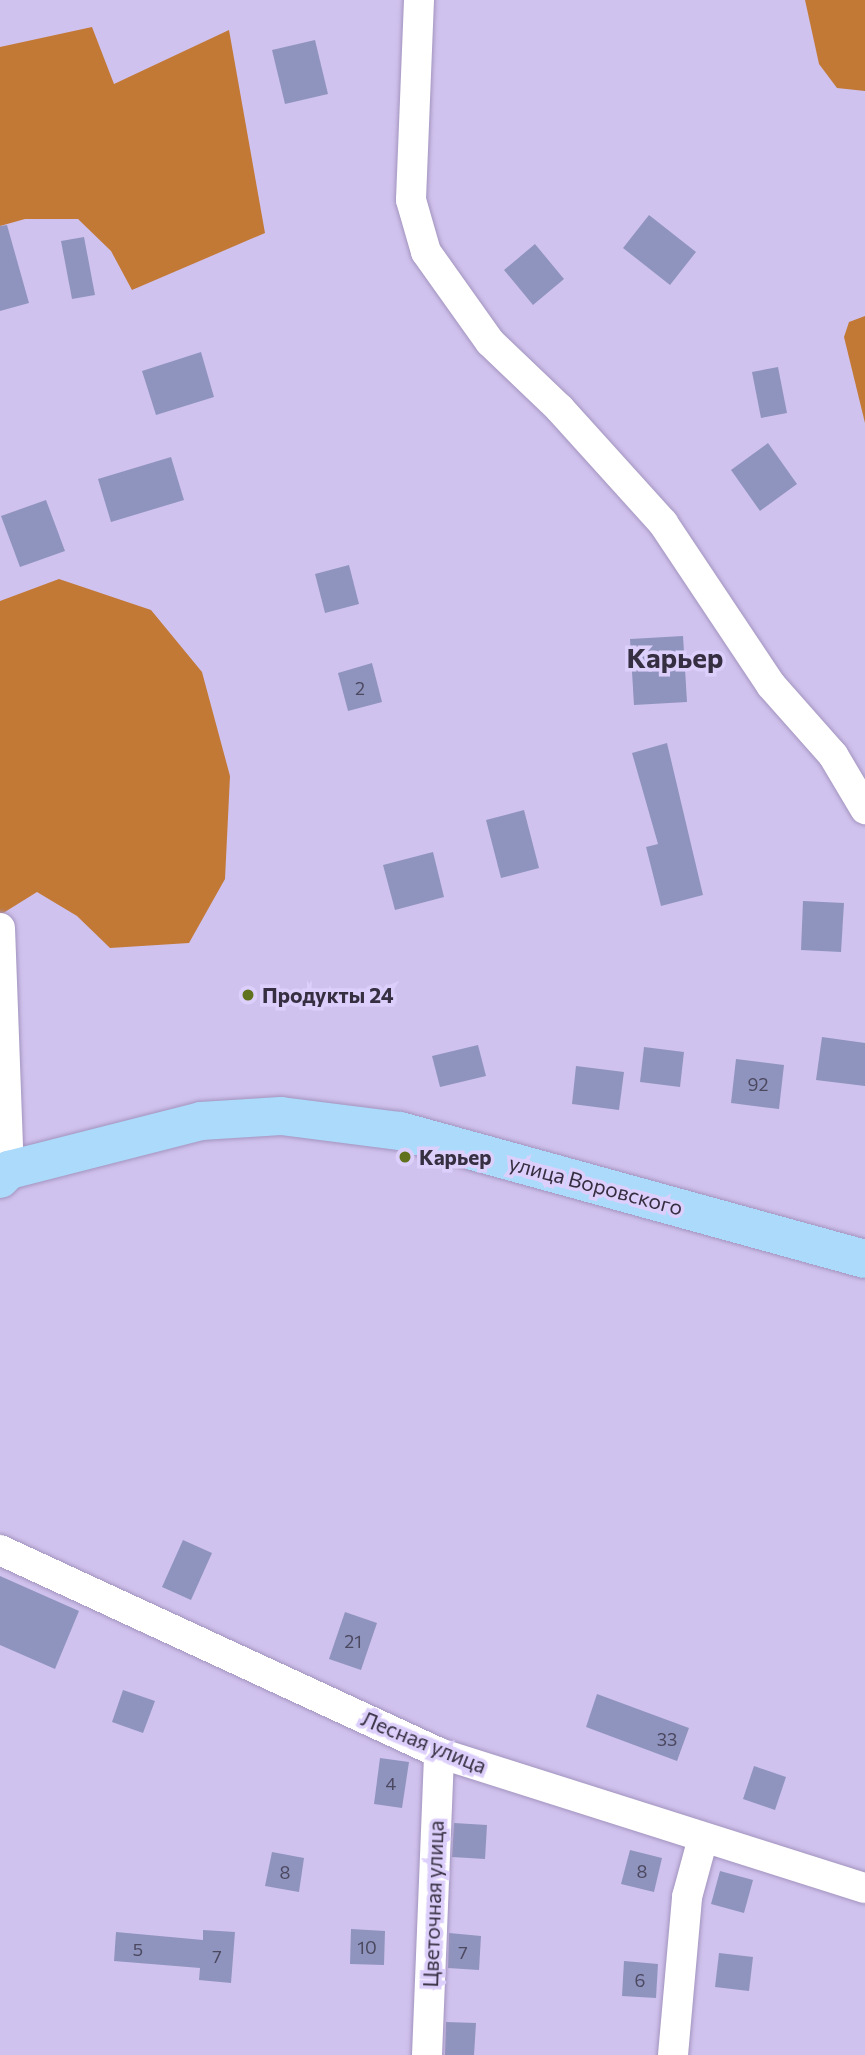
<!DOCTYPE html>
<meta charset="utf-8">
<style>
body{margin:0}
#map{position:relative;width:865px;height:2055px;overflow:hidden;background:#d0c2ee;font-family:Commissioner,sans-serif}
div>[style]{position:absolute}
.forest>*{inset:0;background:#c27936}
.building>*{inset:0;background:#8f94be}
.roads{filter:drop-shadow(0 0 2px #a294be) drop-shadow(0 0 2px #a294be)}
.minor>*{height:30px;margin:-15px;padding:0 15px;transform-origin:15px;border-radius:15px;background:#fff}
.primary>*{height:38px;margin:-19px;padding:0 19px;transform-origin:19px;border-radius:19px;background:#acdafa}
.dots>*{width:19px;height:19px;translate:-50% -50%;box-sizing:border-box;border:4px solid #ddcffb;border-radius:50%}
span{translate:-50% -50%;white-space:nowrap;text-align:center;line-height:1.15;-webkit-text-stroke:7px #ddcffb;paint-order:stroke}
.number-label{font-size:18px;color:#4c4860}
.number-label span{-webkit-text-stroke-width:0}
.poi-label{font-size:21px;color:#352f41;font-weight:700}
.left{translate:0 -50%;text-align:left}
.street-label{font-size:21px;color:#352f41}
.district-label{font-size:28px;color:#352f41;font-weight:700}
</style>
<div id="map">
<div class="forest">
<i style="clip-path:polygon(805px 0,865px 0,865px 91px,837px 88px,819px 64px)"></i>
<i style="clip-path:polygon(92px 27px,114px 84px,229px 30px,265px 233px,132px 290px,111px 251px,78px 219px,25px 219px,0 226px,0 47px)"></i>
<i style="clip-path:polygon(865px 316px,865px 423px,844px 337px,849px 322px)"></i>
<i style="clip-path:polygon(59px 579px,151px 610px,202px 672px,230px 776px,225px 879px,189px 943px,110px 948px,77px 916px,37px 892px,0 915px,0 601px)"></i>
</div>
<div class="building">
<i style="clip-path:polygon(315px 40px,328px 94px,285px 104px,272px 50px)"></i>
<i style="clip-path:polygon(649px 215px,696px 252px,670px 285px,623px 248px)"></i>
<i style="clip-path:polygon(7px 225px,29px 303px,0 311px,0 226px)"></i>
<i style="clip-path:polygon(84px 237px,95px 295px,72px 299px,61px 241px)"></i>
<i style="clip-path:polygon(535px 244px,564px 279px,533px 305px,504px 270px)"></i>
<i style="clip-path:polygon(201px 352px,214px 397px,156px 415px,142px 371px)"></i>
<i style="clip-path:polygon(778px 367px,787px 413px,761px 418px,752px 372px)"></i>
<i style="clip-path:polygon(768px 443px,797px 484px,760px 511px,731px 470px)"></i>
<i style="clip-path:polygon(171px 457px,184px 500px,111px 522px,98px 479px)"></i>
<i style="clip-path:polygon(46px 500px,65px 551px,20px 567px,1px 516px)"></i>
<i style="clip-path:polygon(349px 565px,359px 604px,325px 613px,315px 574px)"></i>
<i style="clip-path:polygon(683px 636px,687px 702px,634px 705px,630px 639px)"></i>
<i style="clip-path:polygon(372px 663px,382px 702px,348px 711px,338px 673px)"></i>
<i style="clip-path:polygon(667px 743px,703px 895px,661px 906px,646px 847px,658px 844px,632px 753px)"></i>
<i style="clip-path:polygon(524px 810px,539px 868px,501px 878px,486px 820px)"></i>
<i style="clip-path:polygon(433px 852px,444px 897px,395px 910px,383px 865px)"></i>
<i style="clip-path:polygon(803px 901px,844px 903px,841px 952px,801px 950px)"></i>
<i style="clip-path:polygon(822px 1037px,865px 1043px,865px 1086px,816px 1080px)"></i>
<i style="clip-path:polygon(478px 1045px,486px 1076px,440px 1087px,432px 1056px)"></i>
<i style="clip-path:polygon(644px 1047px,684px 1052px,680px 1087px,640px 1082px)"></i>
<i style="clip-path:polygon(736px 1059px,784px 1065px,779px 1109px,731px 1103px)"></i>
<i style="clip-path:polygon(576px 1066px,624px 1072px,619px 1110px,572px 1104px)"></i>
<i style="clip-path:polygon(183px 1540px,212px 1553px,191px 1600px,162px 1587px)"></i>
<i style="clip-path:polygon(0 1576px,79px 1611px,55px 1669px,0 1645px)"></i>
<i style="clip-path:polygon(345px 1612px,377px 1623px,361px 1670px,329px 1659px)"></i>
<i style="clip-path:polygon(123px 1690px,155px 1701px,143px 1733px,112px 1722px)"></i>
<i style="clip-path:polygon(597px 1694px,689px 1728px,677px 1761px,586px 1727px)"></i>
<i style="clip-path:polygon(380px 1758px,409px 1762px,402px 1808px,374px 1804px)"></i>
<i style="clip-path:polygon(754px 1766px,786px 1777px,775px 1810px,743px 1799px)"></i>
<i style="clip-path:polygon(454px 1823px,487px 1825px,485px 1859px,452px 1857px)"></i>
<i style="clip-path:polygon(630px 1850px,662px 1858px,654px 1892px,621px 1884px)"></i>
<i style="clip-path:polygon(272px 1852px,304px 1858px,299px 1892px,265px 1886px)"></i>
<i style="clip-path:polygon(720px 1871px,753px 1880px,744px 1913px,711px 1904px)"></i>
<i style="clip-path:polygon(351px 1929px,385px 1931px,384px 1965px,350px 1964px)"></i>
<i style="clip-path:polygon(203px 1930px,235px 1932px,231px 1983px,199px 1980px,200px 1968px,114px 1961px,116px 1932px,203px 1940px)"></i>
<i style="clip-path:polygon(449px 1933px,481px 1936px,479px 1970px,448px 1968px)"></i>
<i style="clip-path:polygon(719px 1953px,753px 1957px,749px 1991px,715px 1987px)"></i>
<i style="clip-path:polygon(624px 1961px,658px 1964px,656px 1998px,622px 1996px)"></i>
<i style="clip-path:polygon(446px 2022px,476px 2023px,474px 2055px,445px 2055px)"></i>
</div>
<div class="roads">
<div class="minor">
<i style="left:419px;top:0;width:200px;rotate:92.3deg"></i>
<i style="left:411px;top:200px;width:54px;rotate:73.9deg"></i>
<i style="left:426px;top:252px;width:110px;rotate:54.6deg"></i>
<i style="left:490px;top:342px;width:97px;rotate:43.7deg"></i>
<i style="left:560px;top:409px;width:154px;rotate:47.9deg"></i>
<i style="left:663px;top:523px;width:195px;rotate:56.3deg"></i>
<i style="left:771px;top:685px;width:94px;rotate:48.5deg"></i>
<i style="left:833px;top:755px;width:63px;rotate:59.3deg"></i>
<i style="left:0;top:928px;width:242px;rotate:87.9deg"></i>
<i style="left:0;top:1550px;width:484px;rotate:24.8deg"></i>
<i style="left:439px;top:1753px;width:447px;rotate:17.6deg"></i>
<i style="left:427px;top:2055px;width:302px;rotate:-87.7deg"></i>
<i style="left:673px;top:2055px;width:159px;rotate:-84.9deg"></i>
<i style="left:687px;top:1897px;width:61px;rotate:-74.8deg"></i>
</div>
<div class="primary">
<i style="left:0;top:1179px;width:13px;rotate:-45deg"></i>
<i style="left:9px;top:1170px;width:198px;rotate:-14.3deg"></i>
<i style="left:201px;top:1121px;width:80px;rotate:-3.6deg"></i>
<i style="left:281px;top:1116px;width:120px;rotate:7.2deg"></i>
<i style="left:400px;top:1131px;width:482px;rotate:15.4deg"></i>
</div>
</div>
<div class="dots">
<i style="left:248px;top:995px;background:#61721e"></i>
<i style="left:405px;top:1157px;background:#61721e"></i>
</div>
<div class="number-label">
<span style="left:360px;top:688px">2</span>
<span style="left:758px;top:1084px">92</span>
<span style="left:353px;top:1641px">21</span>
<span style="left:667px;top:1739px">33</span>
<span style="left:391px;top:1783px">4</span>
<span style="left:642px;top:1871px">8</span>
<span style="left:285px;top:1872px">8</span>
<span style="left:367px;top:1947px">10</span>
<span style="left:138px;top:1949px">5</span>
<span style="left:463px;top:1952px">7</span>
<span style="left:217px;top:1956px">7</span>
<span style="left:640px;top:1980px">6</span>
</div>
<div class="poi-label">
<span class="left" style="left:262px;top:995px">Продукты 24</span>
<span class="left" style="left:419px;top:1157px">Карьер</span>
</div>
<div class="street-label">
<span style="left:596px;top:1185px;rotate:15deg">улица Воровского</span>
<span style="left:424px;top:1742px;rotate:22deg">Лесная улица</span>
<span style="left:433px;top:1904px;rotate:-88deg">Цветочная улица</span>
</div>
<div class="district-label">
<span style="left:675px;top:657px">Карьер</span>
</div>
</div>
